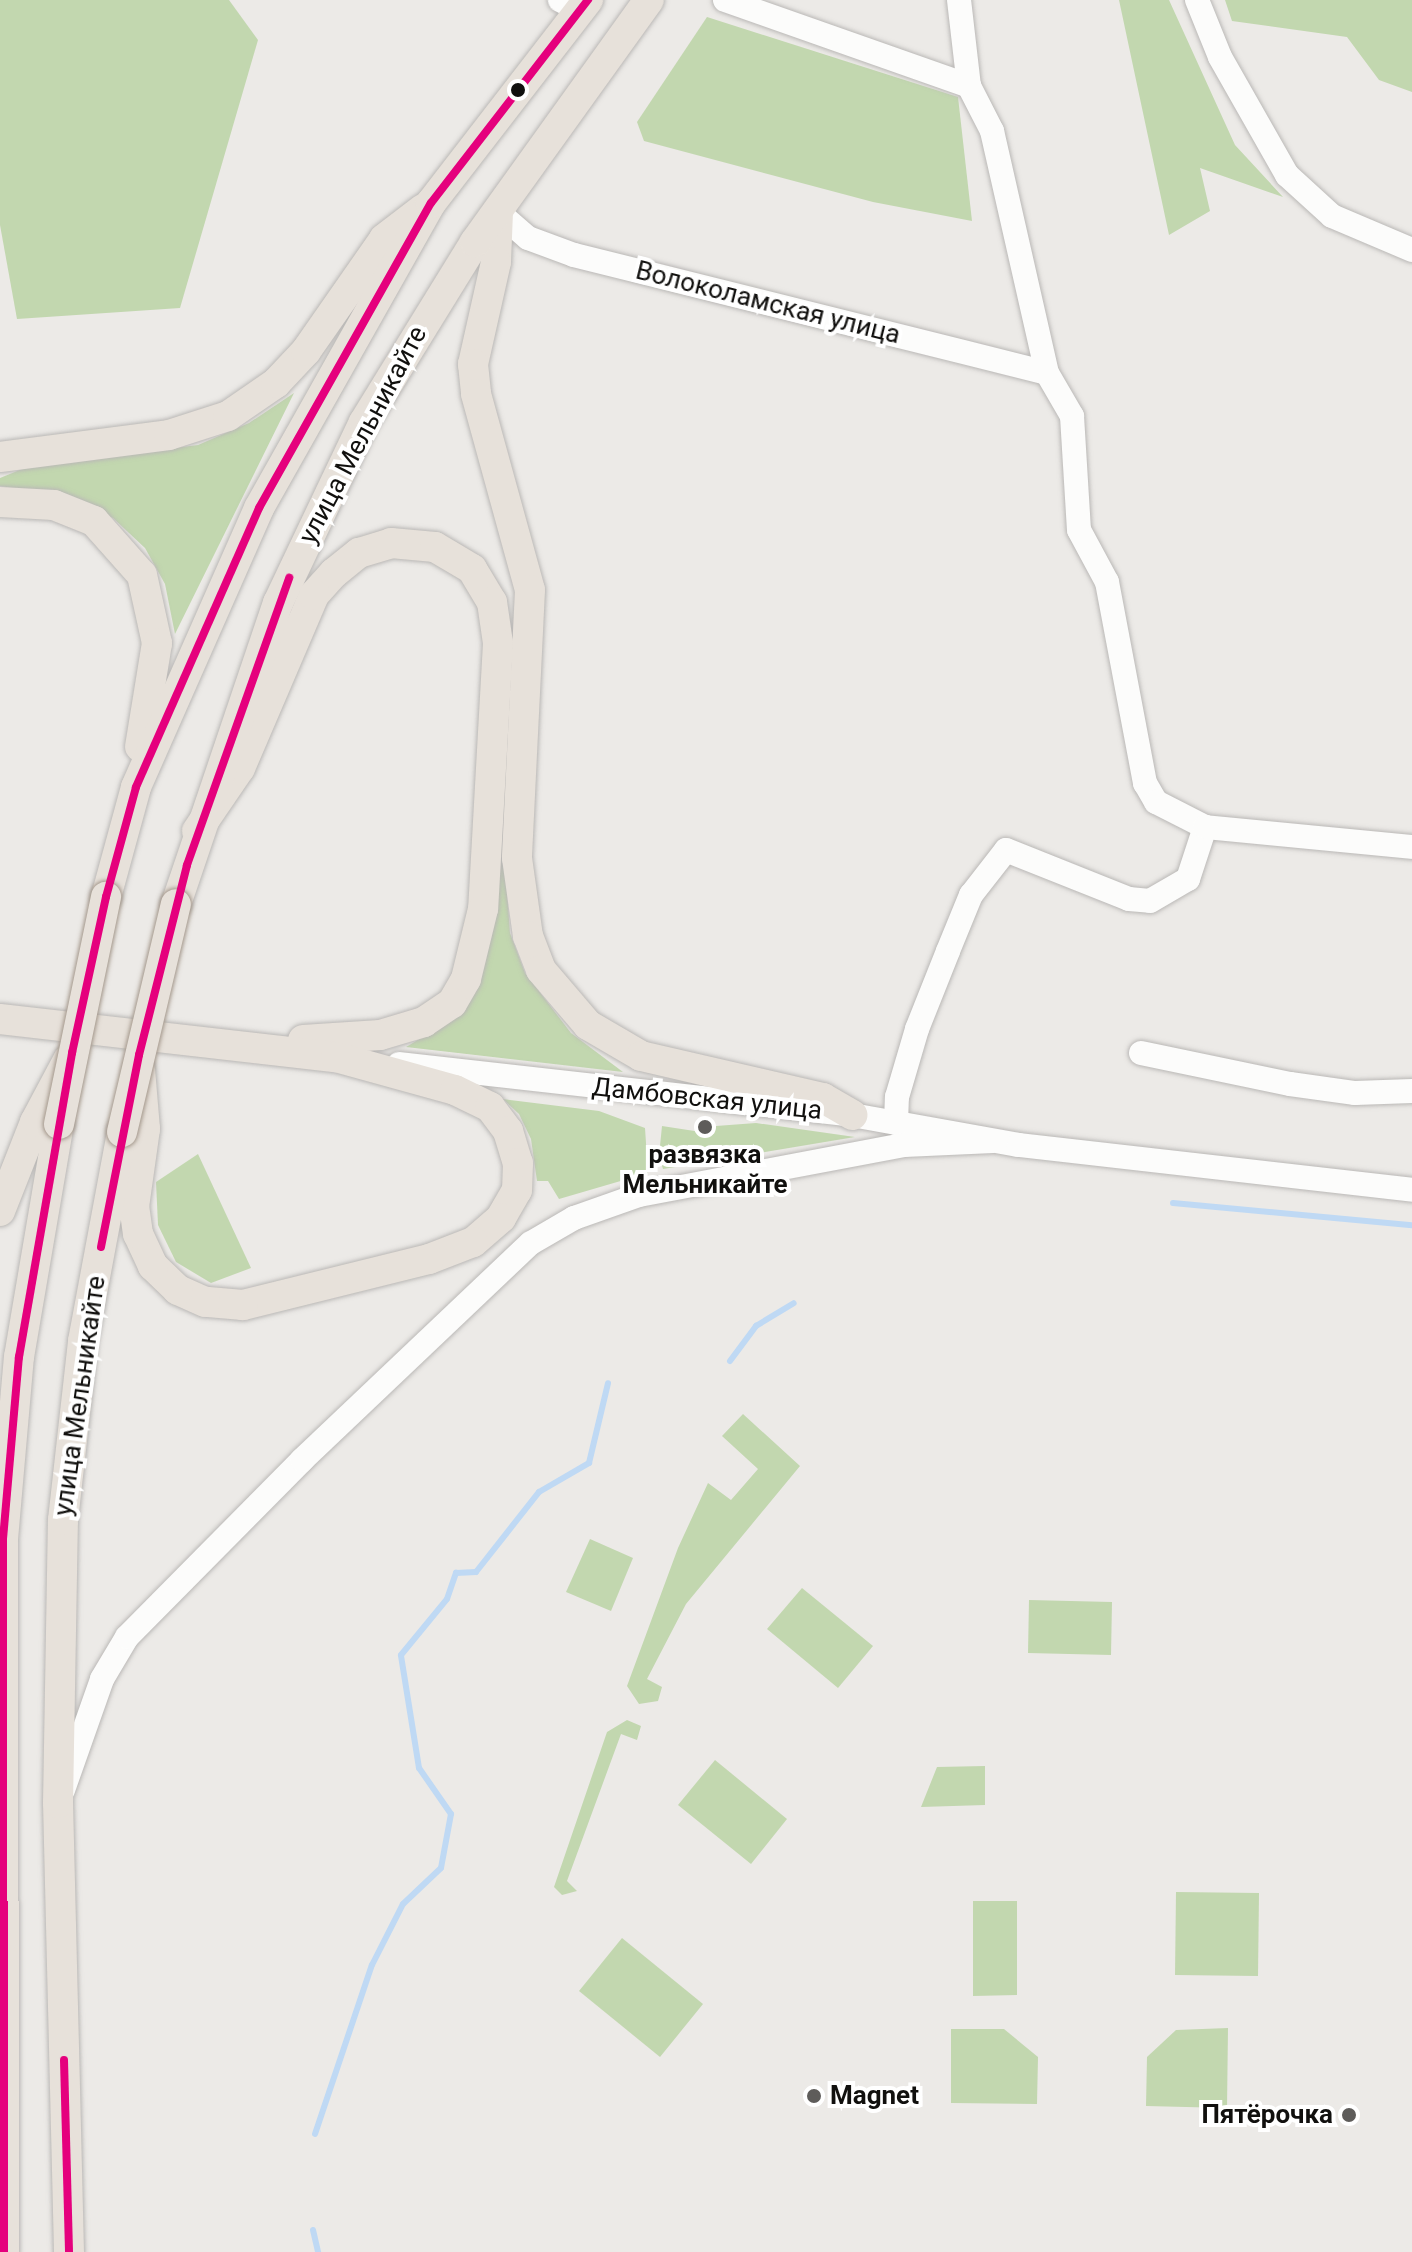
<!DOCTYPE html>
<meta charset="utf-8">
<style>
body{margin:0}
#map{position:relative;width:1412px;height:2252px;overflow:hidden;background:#eceae7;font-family:Roboto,sans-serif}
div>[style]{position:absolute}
.green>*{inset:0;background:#c2d7af}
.stream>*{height:6px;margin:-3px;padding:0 3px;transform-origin:3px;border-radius:3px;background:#bfd9f4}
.roads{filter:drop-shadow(0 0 2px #bab8b6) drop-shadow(0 0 2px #bab8b6)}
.minor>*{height:24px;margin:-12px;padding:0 12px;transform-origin:12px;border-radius:12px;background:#fcfcfb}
.major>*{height:30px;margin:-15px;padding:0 15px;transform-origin:15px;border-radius:15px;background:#e7e1da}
.bridges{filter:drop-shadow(0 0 2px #a4988c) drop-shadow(0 0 2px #a4988c)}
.major-bridge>*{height:30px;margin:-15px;padding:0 15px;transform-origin:15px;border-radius:15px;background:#e7e1da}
.bus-1>*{height:8px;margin:-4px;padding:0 4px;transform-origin:4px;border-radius:4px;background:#e5007d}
.dots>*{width:22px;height:22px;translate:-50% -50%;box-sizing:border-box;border:4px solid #fff;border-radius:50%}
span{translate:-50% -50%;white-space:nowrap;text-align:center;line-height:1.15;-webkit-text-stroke:8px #fff;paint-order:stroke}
.street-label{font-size:26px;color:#11100e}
.poi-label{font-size:26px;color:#11100e;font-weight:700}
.left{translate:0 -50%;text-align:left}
.right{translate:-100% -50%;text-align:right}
</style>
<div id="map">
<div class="green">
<i style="clip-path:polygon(0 0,229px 0,258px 40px,180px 308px,17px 319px,0 225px)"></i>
<i style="clip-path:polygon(1119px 0,1169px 0,1235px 145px,1283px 197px,1200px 168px,1210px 211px,1169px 235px)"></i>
<i style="clip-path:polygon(1225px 0,1412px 0,1412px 92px,1379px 80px,1347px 37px,1232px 21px)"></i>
<i style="clip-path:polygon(707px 17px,958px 97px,972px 221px,873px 202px,644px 141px,637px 122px)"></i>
<i style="clip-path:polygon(294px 393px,175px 634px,165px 584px,145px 548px,113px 518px,71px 497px,0 486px,0 478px,27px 467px,198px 445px,249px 423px)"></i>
<i style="clip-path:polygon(496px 851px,504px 852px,510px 933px,525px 973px,571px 1033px,623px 1072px,406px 1047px,443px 1025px)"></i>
<i style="clip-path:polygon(503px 1099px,599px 1111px,645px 1128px,648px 1173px,559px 1199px,548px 1181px,537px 1181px,531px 1139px,519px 1114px)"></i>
<i style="clip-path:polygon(756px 1123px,855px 1137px,663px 1169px,659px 1156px,662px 1126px,714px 1134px,716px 1126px)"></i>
<i style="clip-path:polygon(198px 1154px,251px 1268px,211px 1283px,176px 1262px,158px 1225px,156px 1182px)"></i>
<i style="clip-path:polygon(743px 1414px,800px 1466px,686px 1604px,647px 1679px,662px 1687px,658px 1701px,639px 1704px,627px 1686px,678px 1548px,708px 1483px,731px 1500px,758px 1469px,722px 1436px)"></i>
<i style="clip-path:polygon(590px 1539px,633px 1558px,611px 1611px,566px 1592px)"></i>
<i style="clip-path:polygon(802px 1588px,873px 1646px,838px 1688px,767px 1629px)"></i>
<i style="clip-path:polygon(1029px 1600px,1112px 1602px,1111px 1655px,1028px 1653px)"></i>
<i style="clip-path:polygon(627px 1720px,641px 1726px,637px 1740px,621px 1734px,567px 1881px,577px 1891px,562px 1895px,554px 1887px,607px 1732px)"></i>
<i style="clip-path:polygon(715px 1760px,787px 1819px,751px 1864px,678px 1805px)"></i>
<i style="clip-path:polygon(985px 1766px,985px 1805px,921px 1807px,937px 1767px)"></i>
<i style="clip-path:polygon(1176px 1892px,1259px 1893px,1258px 1976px,1175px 1975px)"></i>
<i style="clip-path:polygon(973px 1901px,1017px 1901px,1017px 1995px,973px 1996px)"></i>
<i style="clip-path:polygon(622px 1938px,703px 2004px,660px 2057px,579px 1991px)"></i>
<i style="clip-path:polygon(1228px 2028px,1227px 2108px,1146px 2106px,1147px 2057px,1176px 2030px)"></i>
<i style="clip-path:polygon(951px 2029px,1004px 2029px,1038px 2057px,1037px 2104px,951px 2103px)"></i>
</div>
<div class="stream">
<i style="left:1173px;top:1203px;width:240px;rotate:5.3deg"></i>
<i style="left:730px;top:1361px;width:44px;rotate:-53.4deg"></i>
<i style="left:756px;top:1326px;width:44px;rotate:-31.2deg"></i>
<i style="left:315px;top:2134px;width:178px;rotate:-71.4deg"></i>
<i style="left:372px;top:1965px;width:68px;rotate:-63.1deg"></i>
<i style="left:403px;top:1904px;width:52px;rotate:-43.5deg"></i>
<i style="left:441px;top:1868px;width:55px;rotate:-79.5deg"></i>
<i style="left:451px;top:1814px;width:56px;rotate:-124.8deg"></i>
<i style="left:419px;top:1768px;width:114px;rotate:-99.1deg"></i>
<i style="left:401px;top:1655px;width:72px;rotate:-50.6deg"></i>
<i style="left:447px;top:1599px;width:28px;rotate:-71deg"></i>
<i style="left:456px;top:1573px;width:20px;rotate:-3deg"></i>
<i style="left:476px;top:1572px;width:102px;rotate:-51.8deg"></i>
<i style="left:539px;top:1492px;width:58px;rotate:-30.1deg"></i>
<i style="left:589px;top:1463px;width:82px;rotate:-76.6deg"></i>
<i style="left:313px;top:2230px;width:23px;rotate:77deg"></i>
</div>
<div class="roads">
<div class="minor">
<i style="left:560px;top:0;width:22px;rotate:27deg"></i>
<i style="left:725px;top:0;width:259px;rotate:19.4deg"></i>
<i style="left:959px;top:0;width:87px;rotate:83.4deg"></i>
<i style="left:969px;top:86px;width:51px;rotate:62.9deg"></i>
<i style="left:992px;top:131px;width:248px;rotate:77.2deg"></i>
<i style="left:1047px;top:373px;width:50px;rotate:59.8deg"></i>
<i style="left:1072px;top:416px;width:114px;rotate:86.5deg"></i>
<i style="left:1079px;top:530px;width:59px;rotate:61.7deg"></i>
<i style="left:1107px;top:582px;width:205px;rotate:79.3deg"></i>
<i style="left:1145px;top:783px;width:22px;rotate:60deg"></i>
<i style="left:1156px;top:802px;width:55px;rotate:27deg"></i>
<i style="left:1197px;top:0;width:61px;rotate:68deg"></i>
<i style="left:1220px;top:57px;width:136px;rotate:60.4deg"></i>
<i style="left:1287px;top:175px;width:61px;rotate:42.3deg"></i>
<i style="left:1332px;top:216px;width:87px;rotate:23deg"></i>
<i style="left:498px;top:212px;width:40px;rotate:41deg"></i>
<i style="left:528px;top:238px;width:49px;rotate:20.3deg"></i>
<i style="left:574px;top:255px;width:487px;rotate:14deg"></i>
<i style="left:1141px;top:1053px;width:152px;rotate:11.8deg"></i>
<i style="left:1290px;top:1084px;width:66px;rotate:7.9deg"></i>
<i style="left:1355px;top:1093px;width:57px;rotate:-2deg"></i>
<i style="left:399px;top:1064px;width:456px;rotate:6.4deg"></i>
<i style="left:852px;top:1115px;width:170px;rotate:10.2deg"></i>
<i style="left:1019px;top:1145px;width:396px;rotate:6.5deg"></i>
<i style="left:896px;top:1123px;width:26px;rotate:-88deg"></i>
<i style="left:897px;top:1097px;width:71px;rotate:-73.6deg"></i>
<i style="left:917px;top:1029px;width:84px;rotate:-68.3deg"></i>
<i style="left:948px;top:951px;width:61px;rotate:-67.7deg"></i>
<i style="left:971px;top:895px;width:57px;rotate:-52.1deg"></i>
<i style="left:1006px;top:850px;width:132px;rotate:21.7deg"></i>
<i style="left:1129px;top:899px;width:21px;rotate:5deg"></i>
<i style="left:1150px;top:901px;width:44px;rotate:-30.1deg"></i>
<i style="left:1188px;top:879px;width:55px;rotate:-71.9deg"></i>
<i style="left:1205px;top:827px;width:208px;rotate:5.5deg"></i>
<i style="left:63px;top:1790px;width:118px;rotate:-70.6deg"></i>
<i style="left:102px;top:1679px;width:49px;rotate:-59.2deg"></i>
<i style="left:127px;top:1637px;width:249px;rotate:-45.3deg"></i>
<i style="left:302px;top:1460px;width:315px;rotate:-43.5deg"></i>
<i style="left:531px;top:1243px;width:50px;rotate:-30.2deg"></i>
<i style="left:574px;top:1218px;width:69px;rotate:-19.5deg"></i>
<i style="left:639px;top:1195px;width:270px;rotate:-10.7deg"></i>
<i style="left:904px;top:1145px;width:89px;rotate:-2.6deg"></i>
</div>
<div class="major">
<i style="left:498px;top:212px;width:50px;rotate:92.3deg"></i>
<i style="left:496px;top:262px;width:105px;rotate:102.7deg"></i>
<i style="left:473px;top:364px;width:30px;rotate:84deg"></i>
<i style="left:476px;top:394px;width:203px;rotate:74.6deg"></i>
<i style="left:530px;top:590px;width:268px;rotate:92.8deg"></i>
<i style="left:517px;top:858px;width:79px;rotate:82deg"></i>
<i style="left:528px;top:936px;width:36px;rotate:69deg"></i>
<i style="left:541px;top:970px;width:72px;rotate:49.5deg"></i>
<i style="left:588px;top:1025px;width:61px;rotate:30.3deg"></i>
<i style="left:641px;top:1056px;width:187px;rotate:13deg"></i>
<i style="left:823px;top:1098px;width:34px;rotate:30deg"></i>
<i style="left:0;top:457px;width:170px;rotate:-7.4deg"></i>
<i style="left:169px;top:435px;width:62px;rotate:-17.9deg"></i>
<i style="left:228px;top:416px;width:58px;rotate:-34.5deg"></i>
<i style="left:276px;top:383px;width:44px;rotate:-46.8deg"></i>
<i style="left:306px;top:351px;width:136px;rotate:-55.1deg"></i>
<i style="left:384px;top:239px;width:49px;rotate:-37.6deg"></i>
<i style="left:0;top:502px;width:54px;rotate:3.2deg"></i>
<i style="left:54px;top:505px;width:43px;rotate:21.8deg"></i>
<i style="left:94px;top:521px;width:72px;rotate:48.4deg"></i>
<i style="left:142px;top:575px;width:70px;rotate:77.6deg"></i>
<i style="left:157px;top:643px;width:105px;rotate:99.3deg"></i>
<i style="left:197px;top:831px;width:76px;rotate:-55.7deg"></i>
<i style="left:240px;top:768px;width:188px;rotate:-66.8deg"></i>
<i style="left:314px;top:595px;width:30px;rotate:-48deg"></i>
<i style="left:334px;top:573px;width:32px;rotate:-39deg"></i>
<i style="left:359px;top:553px;width:34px;rotate:-17deg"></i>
<i style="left:391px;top:543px;width:44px;rotate:5.2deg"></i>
<i style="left:435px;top:547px;width:43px;rotate:30.7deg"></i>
<i style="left:472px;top:569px;width:39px;rotate:59deg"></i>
<i style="left:492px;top:602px;width:41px;rotate:81.7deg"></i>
<i style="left:498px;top:643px;width:266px;rotate:93.2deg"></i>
<i style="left:483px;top:909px;width:72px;rotate:103.7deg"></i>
<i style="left:466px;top:979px;width:28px;rotate:120deg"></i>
<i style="left:452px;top:1003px;width:34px;rotate:146deg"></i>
<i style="left:424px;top:1022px;width:46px;rotate:163.5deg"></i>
<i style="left:380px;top:1035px;width:77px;rotate:176.3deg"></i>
<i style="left:106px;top:897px;width:114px;rotate:-74.7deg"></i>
<i style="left:136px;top:787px;width:305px;rotate:-66.2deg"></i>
<i style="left:259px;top:508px;width:350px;rotate:-60.6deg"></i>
<i style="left:431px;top:203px;width:257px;rotate:-52.3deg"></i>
<i style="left:176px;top:904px;width:318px;rotate:-71.3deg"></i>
<i style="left:278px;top:603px;width:200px;rotate:-64.6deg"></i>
<i style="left:364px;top:422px;width:211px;rotate:-58.3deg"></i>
<i style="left:475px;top:242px;width:298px;rotate:-54.3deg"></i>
<i style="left:0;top:1019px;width:338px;rotate:6.5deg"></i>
<i style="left:336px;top:1057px;width:123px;rotate:15.5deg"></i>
<i style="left:455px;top:1090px;width:39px;rotate:26deg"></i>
<i style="left:490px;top:1107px;width:30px;rotate:53deg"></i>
<i style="left:508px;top:1131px;width:34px;rotate:73deg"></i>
<i style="left:518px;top:1163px;width:27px;rotate:92deg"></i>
<i style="left:517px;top:1190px;width:32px;rotate:120deg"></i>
<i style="left:501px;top:1218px;width:37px;rotate:139deg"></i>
<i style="left:473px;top:1242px;width:47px;rotate:158.9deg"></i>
<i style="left:429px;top:1259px;width:192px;rotate:166.1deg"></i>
<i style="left:243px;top:1305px;width:38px;rotate:-175deg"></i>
<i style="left:205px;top:1302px;width:30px;rotate:-156deg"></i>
<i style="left:178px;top:1290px;width:35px;rotate:-136deg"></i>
<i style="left:153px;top:1266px;width:35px;rotate:-115deg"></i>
<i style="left:138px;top:1234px;width:27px;rotate:-98deg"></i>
<i style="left:134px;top:1207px;width:79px;rotate:-82deg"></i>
<i style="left:145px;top:1129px;width:59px;rotate:-94.8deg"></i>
<i style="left:0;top:1211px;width:96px;rotate:-68.5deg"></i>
<i style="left:35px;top:1122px;width:70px;rotate:-62deg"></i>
<i style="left:4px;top:2252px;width:713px;rotate:-90.08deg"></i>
<i style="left:3px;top:1539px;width:183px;rotate:-85deg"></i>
<i style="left:19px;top:1357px;width:236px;rotate:-80.3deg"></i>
<i style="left:69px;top:2252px;width:449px;rotate:-91.4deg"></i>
<i style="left:58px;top:1803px;width:283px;rotate:-89deg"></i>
<i style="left:63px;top:1520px;width:180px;rotate:-83.6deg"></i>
<i style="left:83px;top:1341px;width:213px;rotate:-79.4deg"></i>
</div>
</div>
<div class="bridges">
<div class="major-bridge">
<i style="left:59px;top:1124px;width:232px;rotate:-78.3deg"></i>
<i style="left:122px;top:1132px;width:234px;rotate:-76.7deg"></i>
</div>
</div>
<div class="bus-1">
<i style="left:101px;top:1247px;width:196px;rotate:-78.8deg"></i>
<i style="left:139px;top:1055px;width:196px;rotate:-75.8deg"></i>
<i style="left:187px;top:865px;width:305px;rotate:-70.4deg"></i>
<i style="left:64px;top:2060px;width:192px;rotate:88.5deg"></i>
<i style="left:4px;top:2252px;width:713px;rotate:-90.08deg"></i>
<i style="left:3px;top:1539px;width:183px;rotate:-85deg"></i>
<i style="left:19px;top:1357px;width:309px;rotate:-80.1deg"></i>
<i style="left:72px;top:1053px;width:160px;rotate:-77.7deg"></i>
<i style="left:106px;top:897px;width:114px;rotate:-74.7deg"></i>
<i style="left:136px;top:787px;width:305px;rotate:-66.2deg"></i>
<i style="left:259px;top:508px;width:350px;rotate:-60.6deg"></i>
<i style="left:431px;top:203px;width:257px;rotate:-52.3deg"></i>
</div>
<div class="dots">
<i style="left:518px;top:90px;background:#11100e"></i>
<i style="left:705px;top:1127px;background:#5e5c5a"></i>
<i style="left:814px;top:2096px;background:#5e5c5a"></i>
<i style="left:1349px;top:2115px;background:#5e5c5a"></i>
</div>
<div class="street-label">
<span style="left:768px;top:303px;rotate:14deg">Волоколамская улица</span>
<span style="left:363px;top:435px;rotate:-62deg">улица Мельникайте</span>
<span style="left:707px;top:1099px;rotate:6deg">Дамбовская улица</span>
<span style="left:80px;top:1396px;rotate:-82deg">улица Мельникайте</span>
</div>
<div class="poi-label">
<span style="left:705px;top:1170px">развязка<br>Мельникайте</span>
<span class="left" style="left:830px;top:2096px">Magnet</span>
<span class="right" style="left:1333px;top:2115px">Пятёрочка</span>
</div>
</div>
